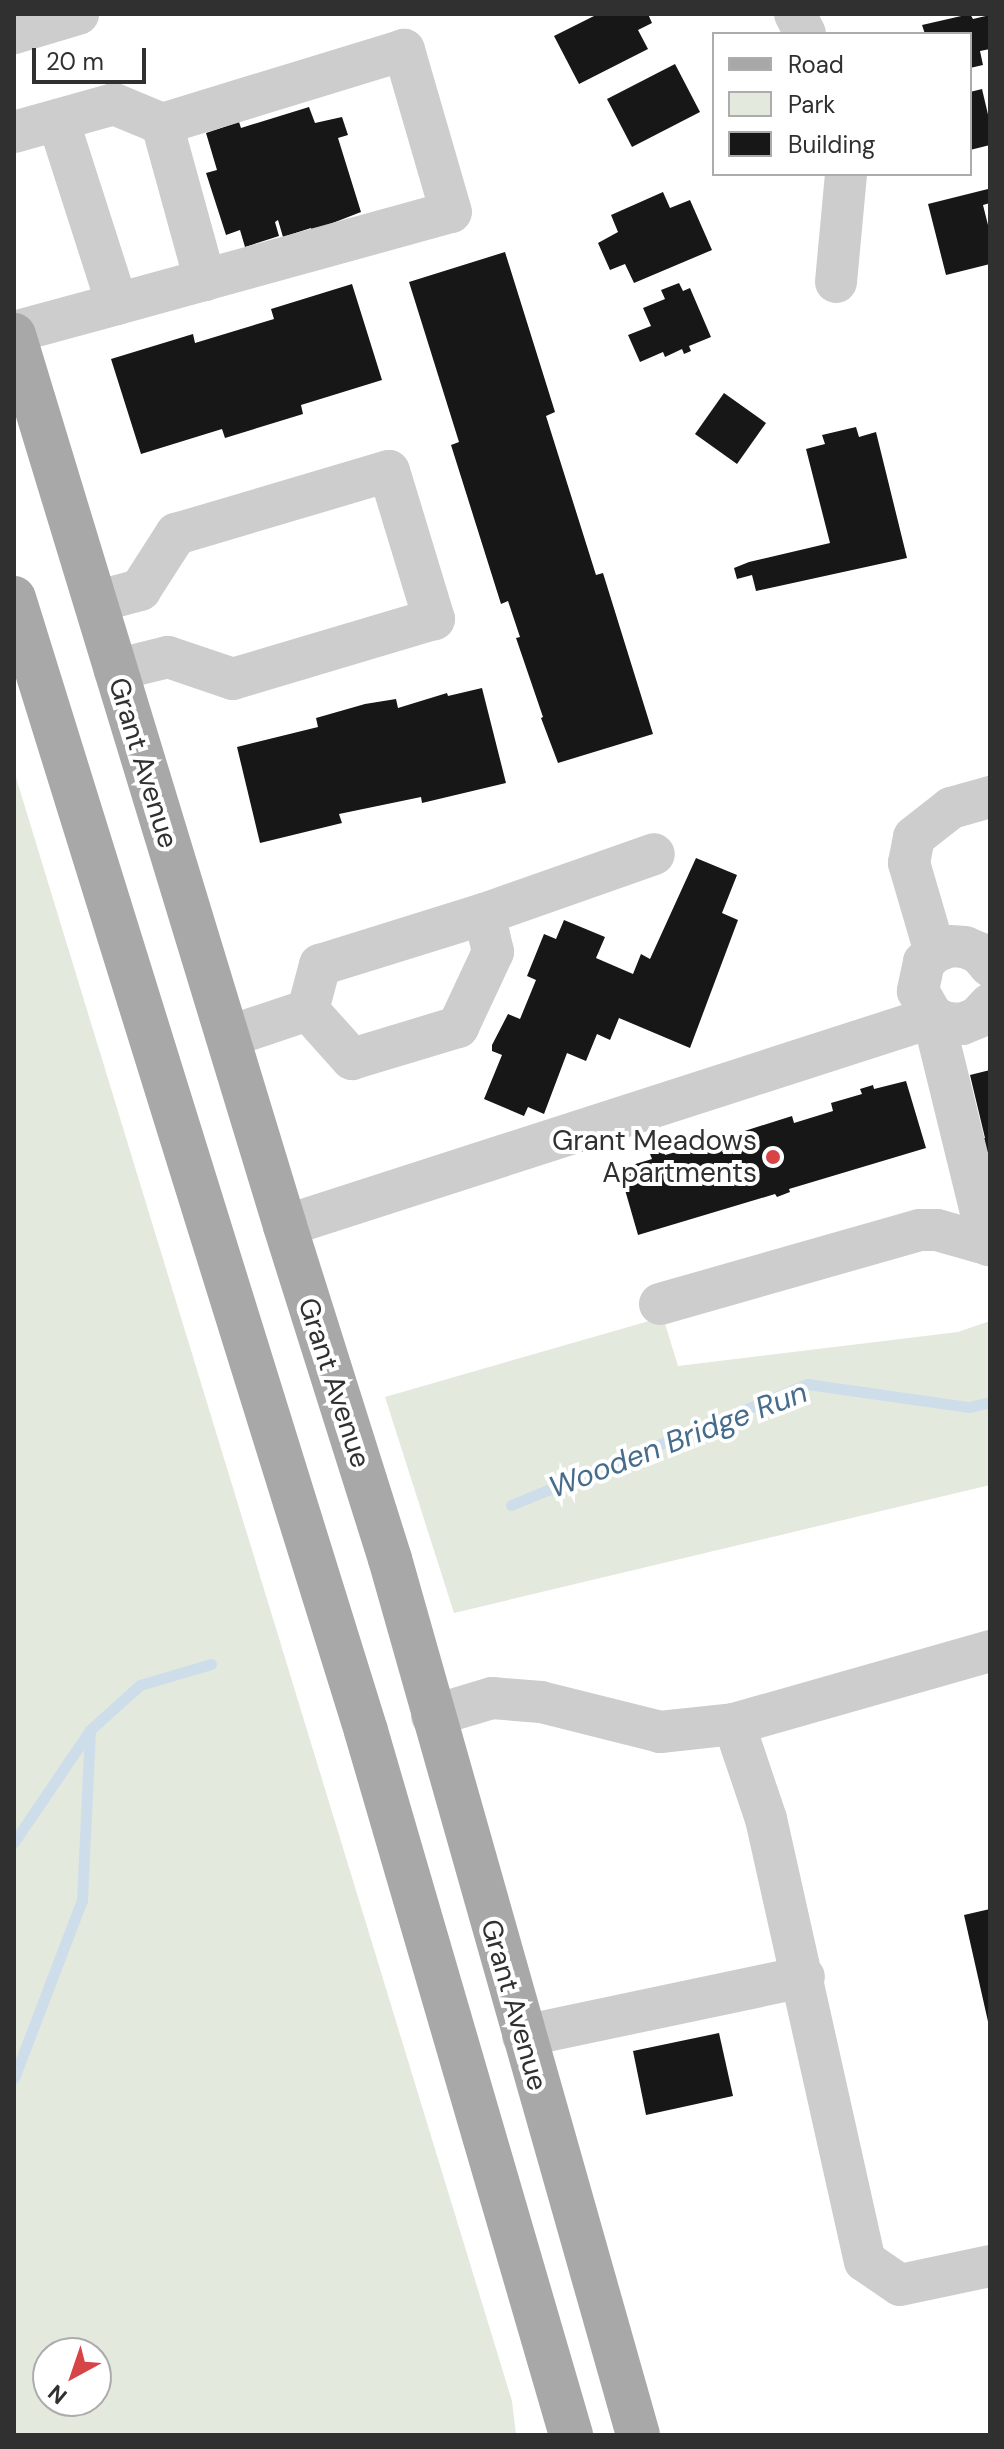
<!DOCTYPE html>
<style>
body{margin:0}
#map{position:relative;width:1004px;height:2449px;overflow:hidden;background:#fff;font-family:"DM Sans",sans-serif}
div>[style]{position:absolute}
.green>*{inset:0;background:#e3e9dd}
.stream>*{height:11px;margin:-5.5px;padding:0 5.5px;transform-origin:5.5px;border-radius:5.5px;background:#ceddea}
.building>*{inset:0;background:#171717}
.minor>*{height:42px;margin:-21px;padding:0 21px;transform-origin:21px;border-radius:21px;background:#cdcdcd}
.major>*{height:44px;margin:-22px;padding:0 22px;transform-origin:22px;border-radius:22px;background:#a8a8a8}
.dots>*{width:22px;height:22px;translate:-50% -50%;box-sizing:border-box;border:4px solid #fff;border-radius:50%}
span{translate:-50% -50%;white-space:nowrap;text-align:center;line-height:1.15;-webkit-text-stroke:8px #fff;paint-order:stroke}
.street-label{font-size:28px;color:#303030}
.poi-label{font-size:28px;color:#303030}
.right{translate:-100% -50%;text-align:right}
.water-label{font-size:30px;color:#456c8b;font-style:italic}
.frame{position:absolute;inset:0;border:16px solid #303030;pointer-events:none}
.legend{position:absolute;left:712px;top:32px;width:260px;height:144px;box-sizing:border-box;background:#fff;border:2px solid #acacac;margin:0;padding:10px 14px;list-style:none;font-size:24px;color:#303030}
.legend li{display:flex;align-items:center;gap:16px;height:40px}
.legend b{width:40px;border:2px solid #acacac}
.north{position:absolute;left:32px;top:2337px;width:80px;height:80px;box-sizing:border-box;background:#fff;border:2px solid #acacac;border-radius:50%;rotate:220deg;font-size:22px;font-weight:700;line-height:32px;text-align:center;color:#303030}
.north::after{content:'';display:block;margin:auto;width:28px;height:36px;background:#d64447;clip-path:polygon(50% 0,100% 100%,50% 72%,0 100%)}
.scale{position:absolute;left:32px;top:48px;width:114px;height:36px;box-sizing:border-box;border:4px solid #303030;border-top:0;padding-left:10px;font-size:24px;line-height:28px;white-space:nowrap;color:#303030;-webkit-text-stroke:6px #fff;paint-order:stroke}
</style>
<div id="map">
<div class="green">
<i style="clip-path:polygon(evenodd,14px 771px,512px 2401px,516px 2435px,14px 2435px,14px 771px,48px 2353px,96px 2353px,96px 2401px,48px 2401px,48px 2353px)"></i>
<i style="clip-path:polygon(663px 1317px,678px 1366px,958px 1332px,990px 1321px,990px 1485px,454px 1613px,385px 1397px)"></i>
</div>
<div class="stream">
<i style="left:511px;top:1505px;width:320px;rotate:-22.2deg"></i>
<i style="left:807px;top:1384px;width:164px;rotate:8.1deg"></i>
<i style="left:969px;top:1407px;width:22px;rotate:-13deg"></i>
<i style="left:14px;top:1842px;width:135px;rotate:-55.8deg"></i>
<i style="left:90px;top:1730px;width:67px;rotate:-42deg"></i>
<i style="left:140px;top:1685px;width:74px;rotate:-16.5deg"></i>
<i style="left:14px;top:2078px;width:191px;rotate:-69.1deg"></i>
<i style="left:82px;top:1900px;width:170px;rotate:-87.3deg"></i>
</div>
<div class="building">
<i style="clip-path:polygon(598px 14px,648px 14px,652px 23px,638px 30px,648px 49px,579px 84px,554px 36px)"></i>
<i style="clip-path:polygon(970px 14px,973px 19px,990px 15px,990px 49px,980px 51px,983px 65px,970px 68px,970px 34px,925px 34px,922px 25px)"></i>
<i style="clip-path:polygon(675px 64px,700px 112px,632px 147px,607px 99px)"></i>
<i style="clip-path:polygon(982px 89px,990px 123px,990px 145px,970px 150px,970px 92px)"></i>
<i style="clip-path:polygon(309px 107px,315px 123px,342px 117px,348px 135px,338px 138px,361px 212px,312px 231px,311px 228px,283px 237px,278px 220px,275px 222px,279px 236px,245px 247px,240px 230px,226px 235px,206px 173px,217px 170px,206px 133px,239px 122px,241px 128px)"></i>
<i style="clip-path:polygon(988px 189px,990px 203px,983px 205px,990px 233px,990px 264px,946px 275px,928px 204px)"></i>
<i style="clip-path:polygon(663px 192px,670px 208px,690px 200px,712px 250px,634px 283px,625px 264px,610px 270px,598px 243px,618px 232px,611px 215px)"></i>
<i style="clip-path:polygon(505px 252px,555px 412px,546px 416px,596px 575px,603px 573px,653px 734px,558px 763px,541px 718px,543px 717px,516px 638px,520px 637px,508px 601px,501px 604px,451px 445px,459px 442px,409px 282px)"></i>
<i style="clip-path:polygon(679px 283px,683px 291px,690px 288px,711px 337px,689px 346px,691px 351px,684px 354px,682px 349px,665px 357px,663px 352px,640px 362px,628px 335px,651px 326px,643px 308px,665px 299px,661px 290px)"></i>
<i style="clip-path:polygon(352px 284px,382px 380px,301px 405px,303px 414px,225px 438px,222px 429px,141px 454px,111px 359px,193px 334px,195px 343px,274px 319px,271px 309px)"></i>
<i style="clip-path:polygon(724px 393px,766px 423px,737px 464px,695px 434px)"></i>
<i style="clip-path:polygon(856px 427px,859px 437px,876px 432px,907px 558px,756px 591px,752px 575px,737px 579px,734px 568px,749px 562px,830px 543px,806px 449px,825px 444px,822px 435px)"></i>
<i style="clip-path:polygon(482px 688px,506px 783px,422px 803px,421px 797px,339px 814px,342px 823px,260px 843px,237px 747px,318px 727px,316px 718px,365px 704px,396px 699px,398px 708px,447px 693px,448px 696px)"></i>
<i style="clip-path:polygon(696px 858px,737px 875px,722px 913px,738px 920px,690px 1048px,619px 1018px,610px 1040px,597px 1034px,586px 1061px,567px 1053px,544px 1114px,528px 1107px,524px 1116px,484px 1099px,502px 1055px,492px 1051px,492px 1045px,508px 1014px,520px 1019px,536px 980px,527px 976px,544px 934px,556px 939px,564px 920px,605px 937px,596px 958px,633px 974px,641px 954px,650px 959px)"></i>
<i style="clip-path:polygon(990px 1070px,990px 1152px,984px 1153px,980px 1139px,985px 1138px,970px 1075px)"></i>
<i style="clip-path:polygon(906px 1081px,926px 1148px,789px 1189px,790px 1192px,777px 1197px,775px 1194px,638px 1235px,619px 1169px,652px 1159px,650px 1154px,663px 1148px,665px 1155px,694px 1147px,696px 1154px,735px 1142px,732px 1135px,792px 1116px,794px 1123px,833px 1111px,831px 1103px,862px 1094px,860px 1089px,873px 1085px,874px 1089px)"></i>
<i style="clip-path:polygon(990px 1909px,990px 2026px,989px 2026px,964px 1915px)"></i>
<i style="clip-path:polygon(719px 2033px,733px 2096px,646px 2115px,633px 2051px)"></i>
</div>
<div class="minor">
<i style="left:795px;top:14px;width:22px;rotate:63deg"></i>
<i style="left:14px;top:33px;width:67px;rotate:-16.5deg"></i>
<i style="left:58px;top:120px;width:193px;rotate:72.2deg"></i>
<i style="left:14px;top:132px;width:104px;rotate:-15.6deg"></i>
<i style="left:114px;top:104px;width:52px;rotate:22.6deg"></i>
<i style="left:836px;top:282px;width:108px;rotate:-84.7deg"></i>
<i style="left:14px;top:332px;width:107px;rotate:-15.2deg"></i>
<i style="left:117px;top:304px;width:346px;rotate:-15.4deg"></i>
<i style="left:451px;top:212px;width:169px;rotate:-106.2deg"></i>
<i style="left:404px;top:50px;width:253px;rotate:163deg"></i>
<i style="left:162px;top:124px;width:162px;rotate:74.6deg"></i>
<i style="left:95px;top:602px;width:47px;rotate:-14.9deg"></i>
<i style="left:140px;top:590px;width:67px;rotate:-57.3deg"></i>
<i style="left:176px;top:534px;width:222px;rotate:-16.5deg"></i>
<i style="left:389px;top:471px;width:155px;rotate:73.1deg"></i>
<i style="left:434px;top:619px;width:210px;rotate:163.4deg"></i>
<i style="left:233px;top:679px;width:69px;rotate:-161.3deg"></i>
<i style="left:168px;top:657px;width:55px;rotate:166.2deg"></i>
<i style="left:935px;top:952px;width:93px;rotate:-106.3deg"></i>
<i style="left:909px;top:863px;width:26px;rotate:-79deg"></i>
<i style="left:914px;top:837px;width:47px;rotate:-38.1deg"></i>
<i style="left:951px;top:808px;width:41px;rotate:-15.8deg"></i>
<i style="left:990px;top:966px;width:17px;rotate:-130deg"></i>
<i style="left:979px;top:953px;width:15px;rotate:-157deg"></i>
<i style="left:965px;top:947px;width:15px;rotate:-176deg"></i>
<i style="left:950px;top:946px;width:16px;rotate:158deg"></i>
<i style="left:935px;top:952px;width:15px;rotate:138deg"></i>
<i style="left:924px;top:962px;width:30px;rotate:102deg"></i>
<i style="left:918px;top:991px;width:30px;rotate:60deg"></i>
<i style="left:933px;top:1017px;width:15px;rotate:23deg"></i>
<i style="left:947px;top:1023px;width:15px;rotate:4deg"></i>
<i style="left:962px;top:1024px;width:16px;rotate:-22deg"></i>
<i style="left:977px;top:1018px;width:19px;rotate:-47deg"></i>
<i style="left:308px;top:1010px;width:66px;rotate:48.1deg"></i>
<i style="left:352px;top:1059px;width:111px;rotate:-16.8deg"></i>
<i style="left:458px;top:1027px;width:83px;rotate:-65deg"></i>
<i style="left:493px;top:952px;width:39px;rotate:-103deg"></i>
<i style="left:227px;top:1037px;width:85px;rotate:-18.4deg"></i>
<i style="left:308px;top:1010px;width:47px;rotate:-75.1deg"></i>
<i style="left:320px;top:965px;width:172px;rotate:-17.3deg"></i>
<i style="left:484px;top:914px;width:180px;rotate:-19.4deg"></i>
<i style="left:285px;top:1226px;width:681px;rotate:-17.88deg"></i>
<i style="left:933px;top:1017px;width:235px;rotate:76.2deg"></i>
<i style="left:660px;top:1304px;width:270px;rotate:-15.9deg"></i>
<i style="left:920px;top:1230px;width:17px"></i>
<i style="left:937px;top:1230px;width:55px;rotate:15.8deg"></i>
<i style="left:432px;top:1716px;width:63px;rotate:-16.7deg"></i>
<i style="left:492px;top:1698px;width:49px;rotate:4.7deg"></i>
<i style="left:541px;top:1702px;width:123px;rotate:14.1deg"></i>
<i style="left:660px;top:1732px;width:74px;rotate:-6.2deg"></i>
<i style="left:734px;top:1724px;width:100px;rotate:71.4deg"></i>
<i style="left:766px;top:1819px;width:453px;rotate:77.4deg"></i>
<i style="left:865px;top:2261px;width:42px;rotate:34.4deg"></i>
<i style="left:900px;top:2285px;width:92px;rotate:-11.9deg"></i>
<i style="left:734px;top:1724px;width:266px;rotate:-15.9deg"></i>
<i style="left:523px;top:2036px;width:287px;rotate:-11.9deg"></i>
</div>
<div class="major">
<i style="left:14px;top:335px;width:931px;rotate:73.08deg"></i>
<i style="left:285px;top:1226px;width:349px;rotate:72.5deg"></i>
<i style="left:390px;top:1559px;width:910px;rotate:74.19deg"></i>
<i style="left:14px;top:598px;width:1186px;rotate:72.74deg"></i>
<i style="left:366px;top:1731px;width:733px;rotate:73.76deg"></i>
</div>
<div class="dots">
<i style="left:773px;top:1157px;background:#d64447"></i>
</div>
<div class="street-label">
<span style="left:143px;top:763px;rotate:73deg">Grant Avenue</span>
<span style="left:334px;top:1383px;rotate:72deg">Grant Avenue</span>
<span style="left:514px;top:2005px;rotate:74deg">Grant Avenue</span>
</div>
<div class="poi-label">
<span class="right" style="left:757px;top:1157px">Grant Meadows<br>Apartments</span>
</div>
<div class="water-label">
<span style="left:678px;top:1440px;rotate:-21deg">Wooden Bridge Run</span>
</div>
<div class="frame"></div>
<ul class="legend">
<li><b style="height:10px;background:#a8a8a8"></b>Road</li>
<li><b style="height:22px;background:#e3e9dd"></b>Park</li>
<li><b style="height:22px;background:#171717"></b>Building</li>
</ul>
<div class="north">N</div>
<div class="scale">20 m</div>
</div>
